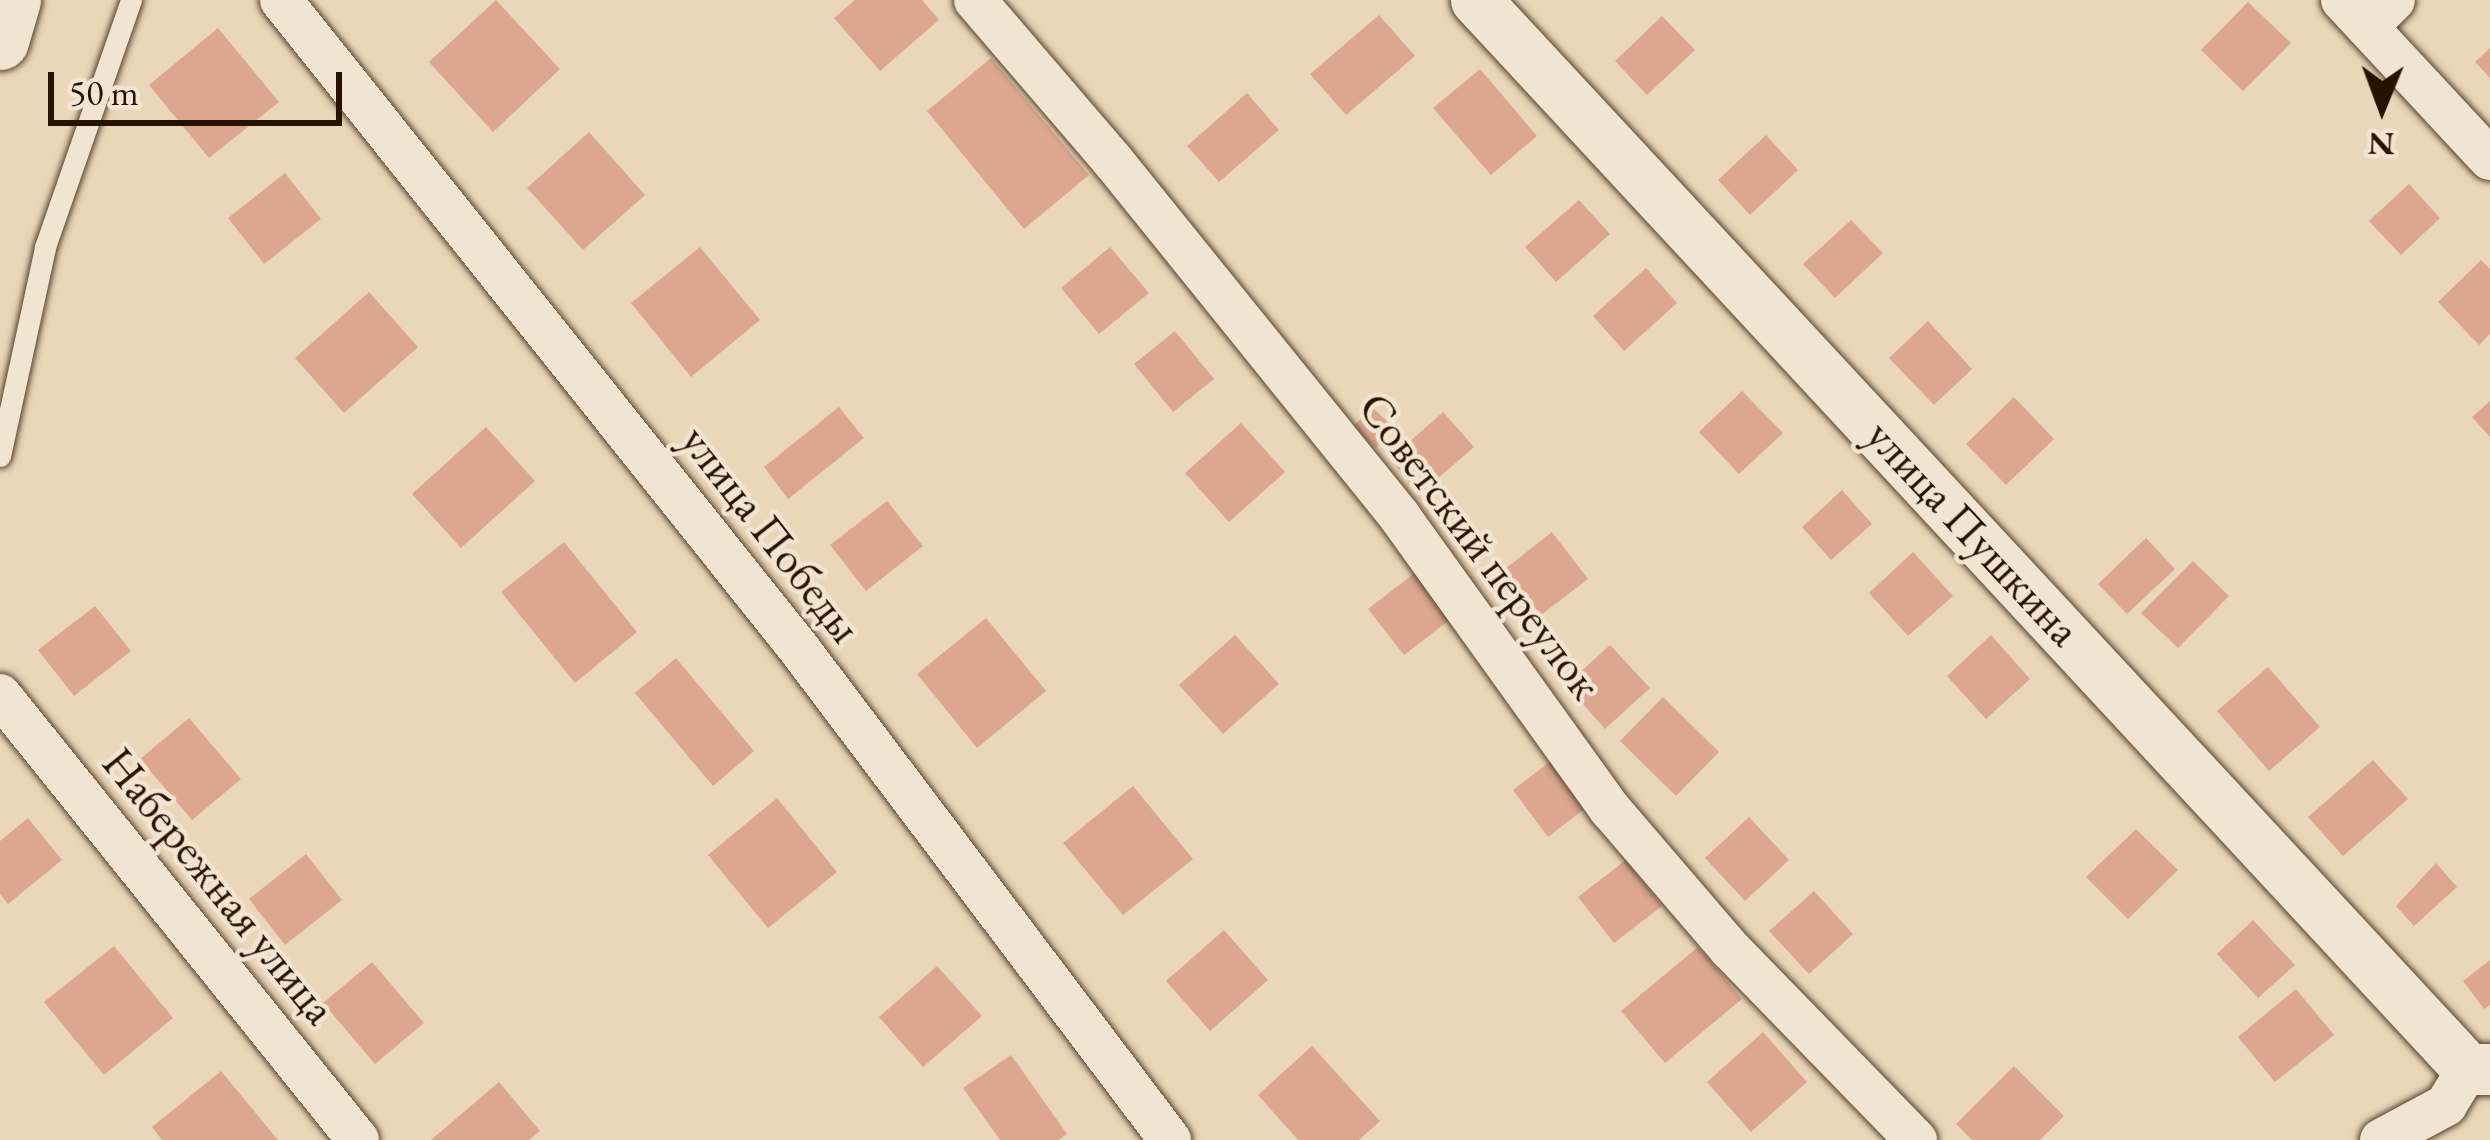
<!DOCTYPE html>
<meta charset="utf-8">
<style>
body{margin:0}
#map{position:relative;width:2490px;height:1140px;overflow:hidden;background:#ead7b9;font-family:"EB Garamond",serif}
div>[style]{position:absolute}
.building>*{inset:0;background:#dca78e}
.roads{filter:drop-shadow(0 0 3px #57432f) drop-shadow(0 0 3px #57432f)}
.service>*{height:21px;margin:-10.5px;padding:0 10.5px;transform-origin:10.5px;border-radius:10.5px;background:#f1e5d2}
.minor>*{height:42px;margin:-21px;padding:0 21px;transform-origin:21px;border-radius:21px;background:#f1e5d2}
.tertiary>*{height:51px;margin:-25.5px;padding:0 25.5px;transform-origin:25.5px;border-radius:25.5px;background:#f1e5d2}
.secondary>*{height:57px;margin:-28.5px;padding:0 28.5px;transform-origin:28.5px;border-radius:28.5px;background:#f1e5d2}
span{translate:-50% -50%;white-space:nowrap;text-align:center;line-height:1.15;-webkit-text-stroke:9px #f1e5d2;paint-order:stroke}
.street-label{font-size:45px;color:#261201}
.north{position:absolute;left:2322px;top:48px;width:120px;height:120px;-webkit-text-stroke:9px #f1e5d2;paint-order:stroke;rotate:181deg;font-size:33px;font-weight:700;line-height:48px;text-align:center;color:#261201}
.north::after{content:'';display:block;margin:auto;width:42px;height:54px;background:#261201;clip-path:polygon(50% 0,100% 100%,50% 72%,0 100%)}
.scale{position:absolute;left:48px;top:72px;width:294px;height:54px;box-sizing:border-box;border:6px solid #261201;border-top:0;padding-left:15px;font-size:36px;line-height:42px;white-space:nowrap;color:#261201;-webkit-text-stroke:9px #f1e5d2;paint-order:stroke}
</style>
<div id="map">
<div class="building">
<i style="clip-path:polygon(496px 0,560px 69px,493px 132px,429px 62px)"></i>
<i style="clip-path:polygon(855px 0,922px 0,939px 20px,880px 71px,834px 18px)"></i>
<i style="clip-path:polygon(2248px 2px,2291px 43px,2243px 91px,2201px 50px)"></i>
<i style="clip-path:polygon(1379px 15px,1415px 56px,1346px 115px,1310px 74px)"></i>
<i style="clip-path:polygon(1662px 16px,1695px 50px,1647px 95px,1615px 61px)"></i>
<i style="clip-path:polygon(218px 28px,279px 102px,209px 158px,149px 85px)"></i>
<i style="clip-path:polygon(2490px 48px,2490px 78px,2475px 62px)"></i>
<i style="clip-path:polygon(991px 58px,1089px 175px,1024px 229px,927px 111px)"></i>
<i style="clip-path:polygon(1480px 69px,1537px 136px,1491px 175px,1433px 108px)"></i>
<i style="clip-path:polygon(1247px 93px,1279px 130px,1219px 182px,1187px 146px)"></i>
<i style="clip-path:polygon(589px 132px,645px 195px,583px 250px,527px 188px)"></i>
<i style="clip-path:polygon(1766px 135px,1798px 170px,1750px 215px,1718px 180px)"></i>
<i style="clip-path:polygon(285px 173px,321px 219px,264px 264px,228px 218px)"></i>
<i style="clip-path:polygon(2409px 184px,2440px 218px,2401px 255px,2369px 221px)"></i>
<i style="clip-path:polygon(1579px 200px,1610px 234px,1556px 282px,1525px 247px)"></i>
<i style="clip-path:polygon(1851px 220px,1883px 253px,1835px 298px,1803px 264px)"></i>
<i style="clip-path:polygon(700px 247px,760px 320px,691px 377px,631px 303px)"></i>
<i style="clip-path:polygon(1110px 247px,1149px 293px,1099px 334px,1061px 288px)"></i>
<i style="clip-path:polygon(2481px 260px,2490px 269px,2490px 334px,2479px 345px,2438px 302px)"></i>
<i style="clip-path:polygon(1646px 268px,1677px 303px,1624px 351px,1593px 316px)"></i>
<i style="clip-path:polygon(369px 292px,418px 347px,344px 413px,295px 358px)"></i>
<i style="clip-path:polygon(1928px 321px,1972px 369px,1934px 405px,1889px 358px)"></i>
<i style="clip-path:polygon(1175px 331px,1214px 379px,1173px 412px,1134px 364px)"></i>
<i style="clip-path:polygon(1742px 391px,1783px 433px,1739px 474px,1699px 432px)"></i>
<i style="clip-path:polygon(2014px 397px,2054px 439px,2006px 485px,1966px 444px)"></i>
<i style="clip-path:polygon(2490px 401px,2490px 437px,2472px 417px)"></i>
<i style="clip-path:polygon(839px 407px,864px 438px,788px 499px,764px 467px)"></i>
<i style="clip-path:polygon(1372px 407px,1395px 429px,1376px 448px,1353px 427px)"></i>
<i style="clip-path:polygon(1443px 412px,1474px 447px,1420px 494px,1390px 459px)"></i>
<i style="clip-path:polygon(1241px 423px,1285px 472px,1229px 522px,1185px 473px)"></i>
<i style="clip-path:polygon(486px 427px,535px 481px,461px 548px,412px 494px)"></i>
<i style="clip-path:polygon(1842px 490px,1872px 524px,1831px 560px,1802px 527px)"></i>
<i style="clip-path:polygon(887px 501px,923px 546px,866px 591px,830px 545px)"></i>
<i style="clip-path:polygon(1552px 532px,1588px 579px,1541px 615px,1505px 569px)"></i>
<i style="clip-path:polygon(2146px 538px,2175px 569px,2127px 614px,2098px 584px)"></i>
<i style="clip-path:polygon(564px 542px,637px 632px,575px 683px,501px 592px)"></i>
<i style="clip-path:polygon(1913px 552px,1953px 596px,1908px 636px,1869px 593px)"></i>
<i style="clip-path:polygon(2193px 561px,2229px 596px,2178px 648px,2141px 613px)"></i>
<i style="clip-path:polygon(1416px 572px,1452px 618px,1404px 655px,1368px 609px)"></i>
<i style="clip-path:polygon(95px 606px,131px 651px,74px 696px,38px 650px)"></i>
<i style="clip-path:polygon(986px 618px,1046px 691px,977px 748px,917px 674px)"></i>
<i style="clip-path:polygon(1235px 635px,1279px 684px,1223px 734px,1179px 685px)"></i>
<i style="clip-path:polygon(1991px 635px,2030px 679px,1986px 719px,1947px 676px)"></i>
<i style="clip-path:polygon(1610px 645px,1650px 688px,1605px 729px,1566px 685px)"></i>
<i style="clip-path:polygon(676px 658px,754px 751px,713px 786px,635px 693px)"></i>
<i style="clip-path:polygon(2268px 667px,2320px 727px,2269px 771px,2217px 711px)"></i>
<i style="clip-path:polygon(1663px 697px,1719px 752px,1676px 796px,1620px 741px)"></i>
<i style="clip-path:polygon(189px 718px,241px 779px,192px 820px,140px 759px)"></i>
<i style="clip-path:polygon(1560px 754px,1596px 800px,1548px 837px,1513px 790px)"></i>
<i style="clip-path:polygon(2373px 760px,2408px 799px,2343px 856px,2308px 817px)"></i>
<i style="clip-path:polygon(1133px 786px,1193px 859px,1123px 915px,1063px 843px)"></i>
<i style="clip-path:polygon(777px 798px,837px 872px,768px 928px,708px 855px)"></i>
<i style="clip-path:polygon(1749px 817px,1789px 860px,1745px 901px,1705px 858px)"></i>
<i style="clip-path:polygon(28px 818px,62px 860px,8px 904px,0 894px,0 841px)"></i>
<i style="clip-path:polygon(2136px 829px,2178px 870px,2128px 919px,2086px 877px)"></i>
<i style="clip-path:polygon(306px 854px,342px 900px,285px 945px,249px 899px)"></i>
<i style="clip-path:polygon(1626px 860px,1662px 906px,1614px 943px,1578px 897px)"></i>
<i style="clip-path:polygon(2436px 863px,2457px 887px,2414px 926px,2396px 906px)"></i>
<i style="clip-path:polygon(1814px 891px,1853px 934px,1809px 974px,1769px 931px)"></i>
<i style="clip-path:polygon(2253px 920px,2295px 965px,2258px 998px,2217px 954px)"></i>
<i style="clip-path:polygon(1224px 930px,1268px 980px,1210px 1031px,1166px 981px)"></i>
<i style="clip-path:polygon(114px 946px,173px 1018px,104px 1075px,44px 1002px)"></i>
<i style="clip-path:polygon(1698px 947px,1742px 999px,1665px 1063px,1621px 1011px)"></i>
<i style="clip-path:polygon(2490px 960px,2490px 1005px,2484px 1009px,2463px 981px)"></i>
<i style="clip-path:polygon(372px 962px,424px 1023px,375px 1064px,323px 1003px)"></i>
<i style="clip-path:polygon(937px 966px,982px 1016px,923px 1067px,879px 1017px)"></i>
<i style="clip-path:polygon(2296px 989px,2334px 1035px,2275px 1082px,2238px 1037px)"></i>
<i style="clip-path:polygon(1763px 1032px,1807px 1082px,1751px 1132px,1707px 1082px)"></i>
<i style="clip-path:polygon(1312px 1046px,1380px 1121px,1359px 1140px,1298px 1140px,1258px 1095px)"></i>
<i style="clip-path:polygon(1011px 1055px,1067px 1134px,1059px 1140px,1000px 1140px,963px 1088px)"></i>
<i style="clip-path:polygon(2014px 1066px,2064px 1116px,2040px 1140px,1972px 1140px,1956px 1124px)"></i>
<i style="clip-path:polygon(221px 1071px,278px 1140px,162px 1140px,152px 1127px)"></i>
<i style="clip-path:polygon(499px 1082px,540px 1131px,529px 1140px,431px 1140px)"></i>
</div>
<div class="roads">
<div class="service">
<i style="left:0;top:456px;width:214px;rotate:-77.8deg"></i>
<i style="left:45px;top:247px;width:262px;rotate:-70.8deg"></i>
</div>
<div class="minor">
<i style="left:281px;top:0;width:832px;rotate:51.39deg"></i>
<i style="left:800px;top:650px;width:614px;rotate:52.94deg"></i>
<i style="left:975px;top:0;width:212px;rotate:49.4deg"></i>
<i style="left:1113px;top:161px;width:457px;rotate:51.1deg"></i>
<i style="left:1400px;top:517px;width:360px;rotate:54.3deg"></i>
<i style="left:1610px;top:809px;width:184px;rotate:49.4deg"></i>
<i style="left:1730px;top:949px;width:267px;rotate:45.8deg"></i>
<i style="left:2342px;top:0;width:217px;rotate:47.1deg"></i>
<i style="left:2367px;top:27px;width:38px;rotate:-45deg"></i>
<i style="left:0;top:695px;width:571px;rotate:51.18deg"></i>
<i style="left:2381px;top:1140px;width:74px;rotate:-28.3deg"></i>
<i style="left:2446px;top:1105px;width:42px;rotate:-58.6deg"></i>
</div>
<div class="tertiary">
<i style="left:1476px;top:0;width:1458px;rotate:47.14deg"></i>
<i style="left:2468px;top:1069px;width:22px"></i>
</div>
<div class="secondary">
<i style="left:0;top:41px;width:43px;rotate:-73.7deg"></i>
</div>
</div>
<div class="street-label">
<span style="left:1973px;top:533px;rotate:47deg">улица Пушкина</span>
<span style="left:771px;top:534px;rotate:52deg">улица Победы</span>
<span style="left:1480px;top:546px;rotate:53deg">Советский переулок</span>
<span style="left:219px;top:886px;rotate:51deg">Набережная улица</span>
</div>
<div class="north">N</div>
<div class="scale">50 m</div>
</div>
